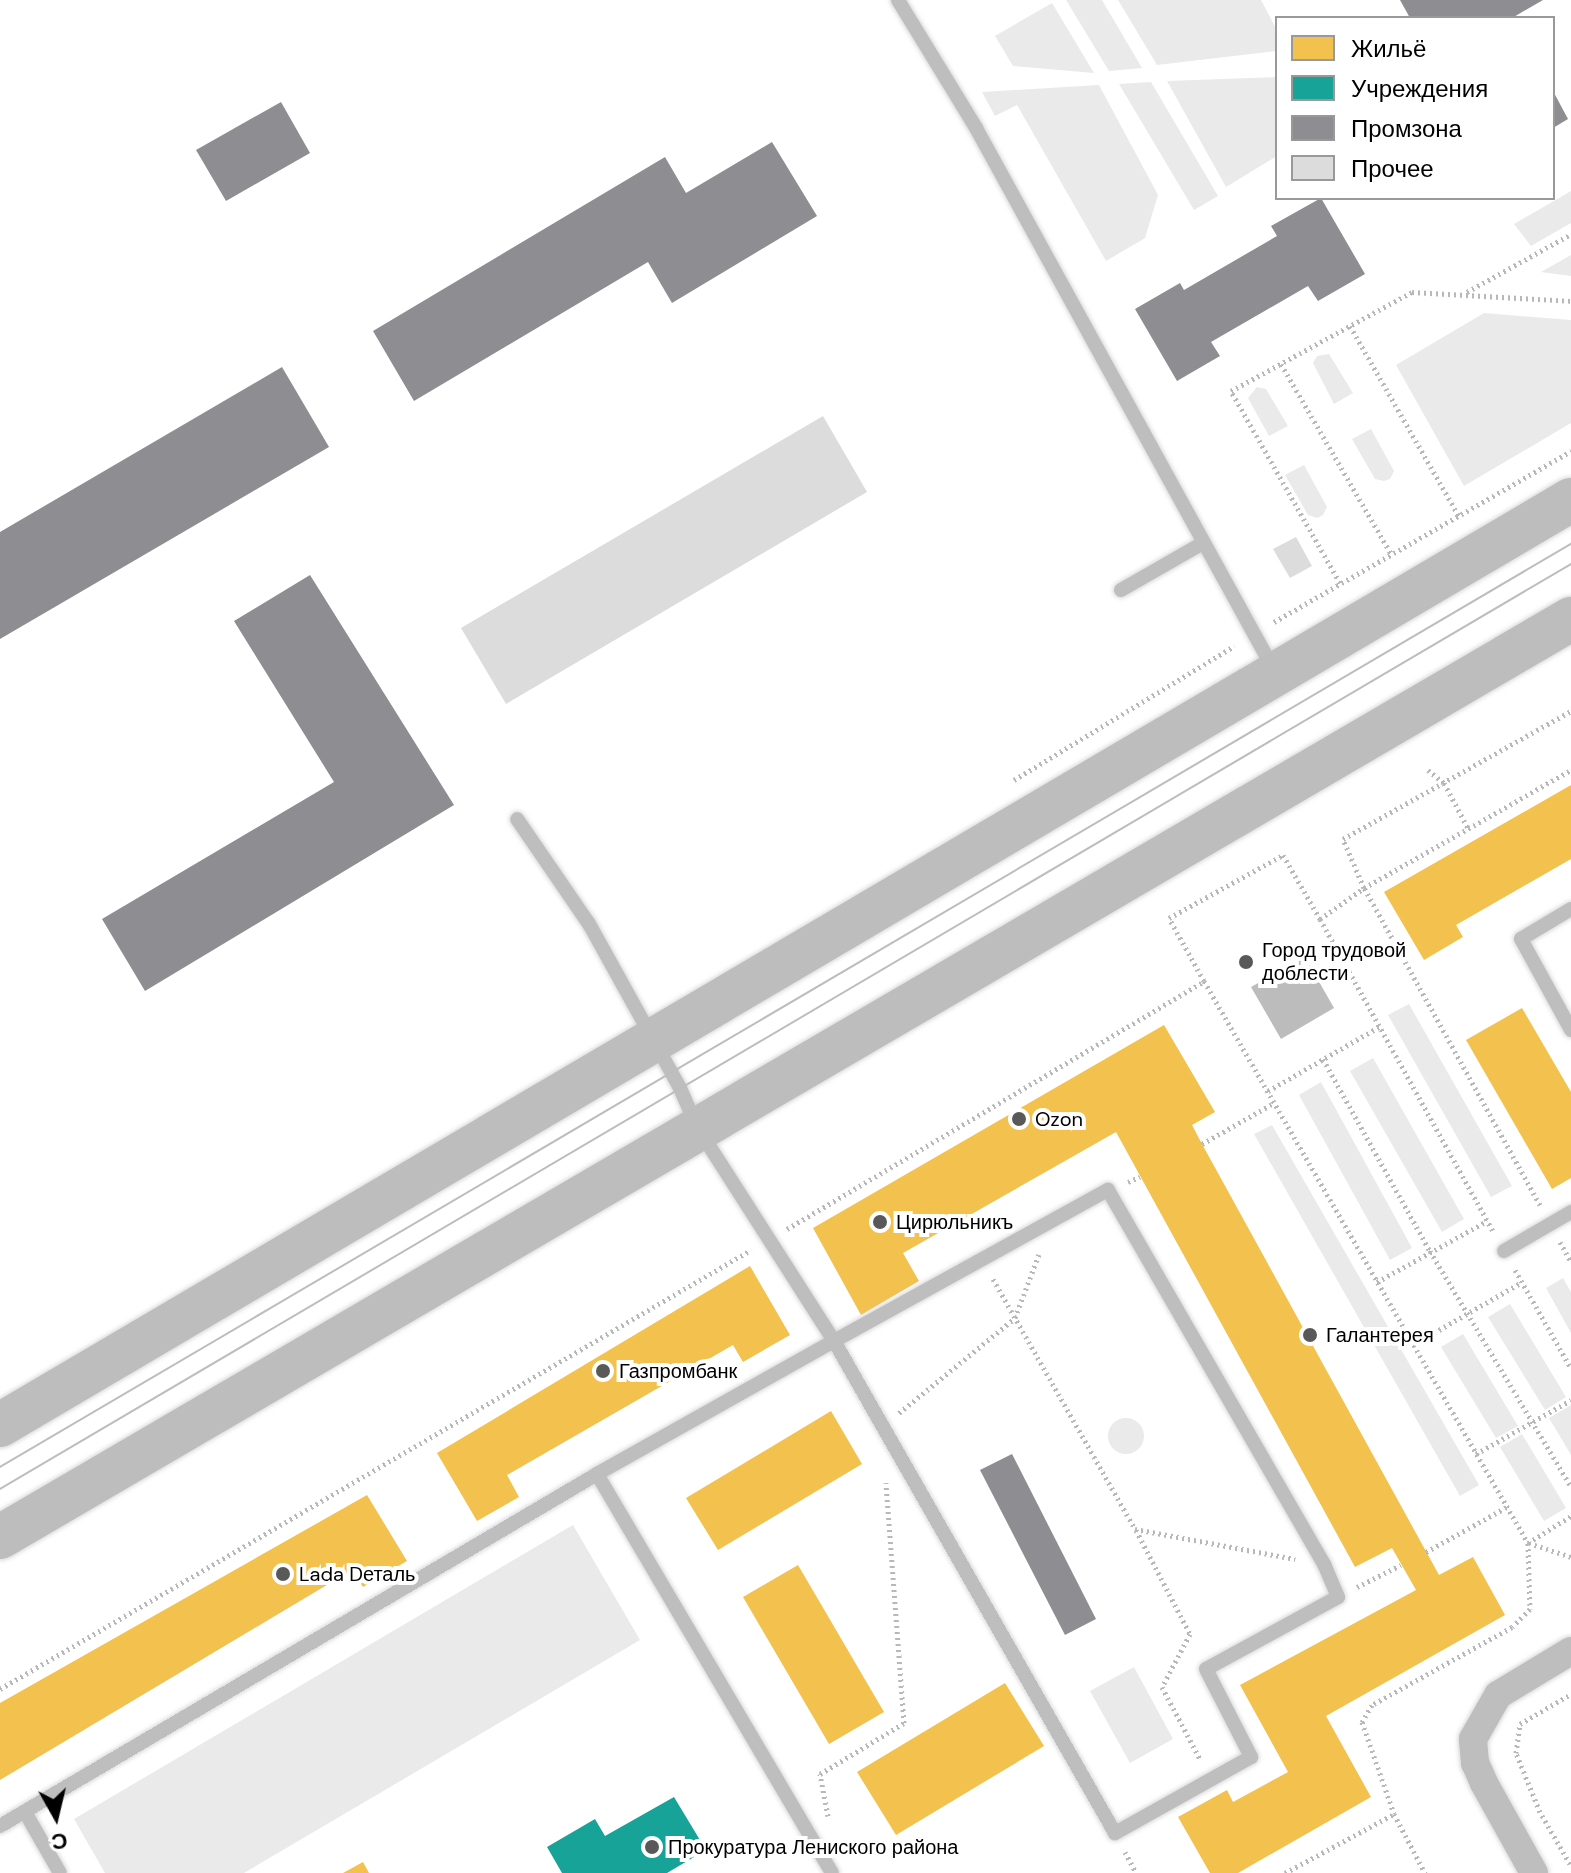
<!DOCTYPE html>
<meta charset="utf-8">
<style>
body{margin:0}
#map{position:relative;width:1571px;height:1873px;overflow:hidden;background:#fff;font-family:"DM Sans",sans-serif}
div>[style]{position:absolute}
.green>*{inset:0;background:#eaeaea}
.round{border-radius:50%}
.water>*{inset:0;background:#bcbcbc}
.homes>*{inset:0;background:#f2c14e}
.public>*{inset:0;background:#17a398}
.industry>*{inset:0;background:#8d8d92}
.building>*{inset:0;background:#dcdcdc}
.path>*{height:5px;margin-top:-2.5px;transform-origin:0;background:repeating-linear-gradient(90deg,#b8b8b8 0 2px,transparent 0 6px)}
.roads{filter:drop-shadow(0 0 2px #dbdbdb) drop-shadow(0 0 2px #dbdbdb)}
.lane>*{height:14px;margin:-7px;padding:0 7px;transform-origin:7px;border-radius:7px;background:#bebebe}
.street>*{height:28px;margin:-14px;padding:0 14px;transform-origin:14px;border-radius:14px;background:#bebebe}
.highway>*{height:44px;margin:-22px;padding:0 22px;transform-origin:22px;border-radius:22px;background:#bdbdbd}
.tram>*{height:2px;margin:-1px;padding:0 1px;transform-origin:1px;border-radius:1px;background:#bdbdbd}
.dots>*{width:22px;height:22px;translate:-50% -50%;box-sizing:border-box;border:4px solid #fff;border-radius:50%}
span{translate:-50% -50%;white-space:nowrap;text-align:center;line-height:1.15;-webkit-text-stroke:8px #fff;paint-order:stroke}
.poi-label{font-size:20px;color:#000}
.left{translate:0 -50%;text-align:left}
.legend{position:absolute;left:1275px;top:16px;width:280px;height:184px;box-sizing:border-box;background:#fff;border:2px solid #999;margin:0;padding:10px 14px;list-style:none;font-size:24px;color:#000}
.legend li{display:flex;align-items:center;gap:16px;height:40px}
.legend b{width:40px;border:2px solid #999}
.north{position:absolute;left:16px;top:1777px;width:80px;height:80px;-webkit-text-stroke:6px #fff;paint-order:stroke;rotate:172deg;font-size:22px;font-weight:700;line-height:32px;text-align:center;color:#000}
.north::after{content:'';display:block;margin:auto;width:28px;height:36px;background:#000;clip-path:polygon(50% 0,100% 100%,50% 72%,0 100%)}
</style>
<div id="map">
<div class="green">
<i style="clip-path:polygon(1066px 0,1102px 0,1142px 68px,1109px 71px)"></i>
<i style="clip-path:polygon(1118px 0,1261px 0,1277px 30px,1277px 51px,1157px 65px)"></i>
<i style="clip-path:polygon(1052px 3px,1094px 73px,1013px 66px,995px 36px)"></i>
<i style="clip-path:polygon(1277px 77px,1277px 156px,1226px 187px,1167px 81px)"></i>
<i style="clip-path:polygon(1151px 82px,1218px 196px,1194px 210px,1119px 84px)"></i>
<i style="clip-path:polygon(1099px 85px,1158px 195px,1145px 238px,1106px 261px,1017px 105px,995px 116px,982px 92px)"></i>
<i style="clip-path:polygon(1571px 191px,1571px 223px,1531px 246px,1514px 224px)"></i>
<i style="clip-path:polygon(1571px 255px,1571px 276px,1541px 272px)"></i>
<i style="clip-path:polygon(1484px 313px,1571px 320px,1571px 423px,1464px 486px,1396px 365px)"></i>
<i style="clip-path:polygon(1329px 354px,1353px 393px,1334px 404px,1313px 363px,1317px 356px)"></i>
<i style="clip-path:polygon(1257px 387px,1266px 389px,1288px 426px,1269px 436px,1248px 398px)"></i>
<i style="clip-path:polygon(1371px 429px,1394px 471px,1390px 479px,1384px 481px,1375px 479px,1352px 439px)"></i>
<i style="clip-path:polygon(1304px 465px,1327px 507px,1323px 515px,1317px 518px,1308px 515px,1285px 475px)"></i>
<i style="clip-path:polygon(1409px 1004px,1512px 1186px,1491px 1197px,1388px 1015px)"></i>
<i style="clip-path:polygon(1373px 1058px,1464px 1219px,1442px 1232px,1350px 1071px)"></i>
<i style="clip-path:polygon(1321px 1082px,1412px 1248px,1390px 1260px,1299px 1095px)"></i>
<i style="clip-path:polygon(1272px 1125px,1479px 1485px,1460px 1496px,1254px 1134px)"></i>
<i style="clip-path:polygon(1563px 1278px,1571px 1292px,1571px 1333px,1546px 1288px)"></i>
<i style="clip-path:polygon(1510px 1304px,1566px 1397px,1545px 1410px,1488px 1317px)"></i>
<i style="clip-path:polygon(1463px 1334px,1518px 1426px,1496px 1438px,1441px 1347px)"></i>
<i style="clip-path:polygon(1571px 1405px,1571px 1455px,1549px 1418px)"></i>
<i class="round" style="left:1108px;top:1418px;width:36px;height:36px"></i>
<i style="clip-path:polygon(1522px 1434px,1566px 1508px,1544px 1521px,1500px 1447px)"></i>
<i style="clip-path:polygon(573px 1525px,640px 1640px,244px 1873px,105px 1873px,74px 1819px)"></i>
<i style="clip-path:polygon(1134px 1667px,1173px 1739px,1130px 1763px,1090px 1691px)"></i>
</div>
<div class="water">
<i style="clip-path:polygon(1305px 957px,1334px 1008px,1281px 1039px,1251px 987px)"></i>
</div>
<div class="homes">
<i style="clip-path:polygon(1571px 785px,1571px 859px,1456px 925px,1463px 937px,1424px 960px,1384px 892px)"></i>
<i style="clip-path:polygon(1522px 1008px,1571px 1092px,1571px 1178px,1552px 1189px,1466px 1040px)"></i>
<i style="clip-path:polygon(1164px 1025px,1215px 1112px,1192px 1125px,1202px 1144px,1439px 1575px,1473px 1557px,1505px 1615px,1326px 1716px,1371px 1797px,1238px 1873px,1210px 1873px,1178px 1817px,1227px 1790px,1233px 1802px,1288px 1772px,1240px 1685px,1416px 1590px,1392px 1548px,1355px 1567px,1116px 1132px,903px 1253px,919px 1281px,861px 1315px,813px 1228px)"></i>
<i style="clip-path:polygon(750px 1266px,790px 1335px,743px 1362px,733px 1345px,507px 1475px,519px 1497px,477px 1521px,437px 1453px)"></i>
<i style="clip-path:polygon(831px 1411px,862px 1464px,718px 1550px,686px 1498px)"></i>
<i style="clip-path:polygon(367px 1495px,407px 1561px,363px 1587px,352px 1570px,0 1780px,0 1703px)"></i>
<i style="clip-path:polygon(798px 1565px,884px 1712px,829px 1744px,743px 1597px)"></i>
<i style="clip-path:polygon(1005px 1683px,1044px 1746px,896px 1835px,857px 1772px)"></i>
<i style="clip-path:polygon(363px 1862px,369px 1873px,343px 1873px)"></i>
</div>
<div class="public">
<i style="clip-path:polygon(674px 1797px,706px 1850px,667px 1873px,562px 1873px,547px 1847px,595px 1819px,605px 1836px)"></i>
</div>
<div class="industry">
<i style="clip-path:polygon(1400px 0,1543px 0,1512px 18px,1410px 18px)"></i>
<i style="clip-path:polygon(1553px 91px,1568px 119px,1553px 128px)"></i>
<i style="clip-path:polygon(281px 102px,310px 153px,226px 201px,196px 150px)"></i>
<i style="clip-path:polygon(772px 142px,817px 216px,672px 303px,648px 262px,414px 401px,373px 331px,665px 157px,686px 193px)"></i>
<i style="clip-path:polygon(1321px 198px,1365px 274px,1318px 301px,1308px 286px,1211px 342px,1220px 356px,1177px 381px,1135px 309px,1180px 283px,1184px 290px,1277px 236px,1271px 226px)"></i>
<i style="clip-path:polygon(282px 367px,329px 447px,0 639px,0 532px)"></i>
<i style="clip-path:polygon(310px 575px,454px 805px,145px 991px,102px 919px,334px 782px,234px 621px)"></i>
<i style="clip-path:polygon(1012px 1454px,1096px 1619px,1065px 1635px,980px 1470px)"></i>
</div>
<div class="building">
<i style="clip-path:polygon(823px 416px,867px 492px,506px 704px,461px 628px)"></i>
<i style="clip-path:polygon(1296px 537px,1312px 566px,1290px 578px,1273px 549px)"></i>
</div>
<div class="path">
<i style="left:1467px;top:292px;width:119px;rotate:-29.1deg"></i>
<i style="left:1350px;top:326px;width:219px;rotate:60.2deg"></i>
<i style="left:1281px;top:364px;width:220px;rotate:59.9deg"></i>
<i style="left:1340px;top:583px;width:221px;rotate:-119.6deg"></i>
<i style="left:1231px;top:391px;width:206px;rotate:-28.7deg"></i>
<i style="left:1412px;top:292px;width:159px;rotate:3.2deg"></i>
<i style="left:1274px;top:622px;width:343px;rotate:-29.9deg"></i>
<i style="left:1428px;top:770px;width:21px;rotate:39deg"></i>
<i style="left:1444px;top:783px;width:51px;rotate:61.9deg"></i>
<i style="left:1014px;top:780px;width:258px;rotate:-31.3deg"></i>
<i style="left:1320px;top:919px;width:359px;rotate:61deg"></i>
<i style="left:1204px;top:981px;width:649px;rotate:60.04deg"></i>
<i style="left:1528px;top:1543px;width:66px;rotate:88.3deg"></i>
<i style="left:1530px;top:1609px;width:25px;rotate:135deg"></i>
<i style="left:1512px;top:1627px;width:160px;rotate:150.9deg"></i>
<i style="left:1372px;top:1705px;width:20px;rotate:120deg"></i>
<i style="left:1362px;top:1722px;width:97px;rotate:70.8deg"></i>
<i style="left:1394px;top:1814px;width:67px;rotate:62.3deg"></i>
<i style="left:1323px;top:1059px;width:220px;rotate:60.9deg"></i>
<i style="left:1430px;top:1251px;width:275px;rotate:59.1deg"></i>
<i style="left:1268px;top:1091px;width:128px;rotate:-30deg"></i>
<i style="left:1202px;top:1144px;width:83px;rotate:-29.7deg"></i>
<i style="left:1128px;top:1182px;width:13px;rotate:-23deg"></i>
<i style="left:1540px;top:1205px;width:363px;rotate:-119deg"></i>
<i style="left:1364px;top:888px;width:53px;rotate:-113.2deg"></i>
<i style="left:1343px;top:839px;width:261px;rotate:-29.3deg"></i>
<i style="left:787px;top:1229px;width:485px;rotate:-30.7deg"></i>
<i style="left:1204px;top:981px;width:72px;rotate:-119.1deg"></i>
<i style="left:1169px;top:918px;width:130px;rotate:-28.9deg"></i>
<i style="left:1283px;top:855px;width:74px;rotate:60deg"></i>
<i style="left:1320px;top:919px;width:54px;rotate:-35.2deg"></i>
<i style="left:1364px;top:888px;width:238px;rotate:-29.7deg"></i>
<i style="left:1560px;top:1242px;width:23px;rotate:61deg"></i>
<i style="left:1515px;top:1270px;width:113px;rotate:60.3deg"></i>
<i style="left:993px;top:1279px;width:288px;rotate:60.4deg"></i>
<i style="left:1135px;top:1529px;width:163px;rotate:10.6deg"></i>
<i style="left:1377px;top:1282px;width:126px;rotate:-29deg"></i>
<i style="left:1413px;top:1345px;width:126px;rotate:-30deg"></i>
<i style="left:899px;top:1413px;width:150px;rotate:-39.3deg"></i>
<i style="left:1015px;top:1318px;width:68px;rotate:-69.4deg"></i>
<i style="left:1476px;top:1454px;width:109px;rotate:-29.6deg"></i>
<i style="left:1136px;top:1530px;width:117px;rotate:62.6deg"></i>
<i style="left:1190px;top:1634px;width:60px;rotate:117.8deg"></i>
<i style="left:1162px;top:1687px;width:81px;rotate:62.2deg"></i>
<i style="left:1528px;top:1543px;width:51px;rotate:-32.1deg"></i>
<i style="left:1529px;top:1543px;width:44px;rotate:18.4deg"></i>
<i style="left:1426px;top:1552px;width:93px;rotate:-29.1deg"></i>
<i style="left:1357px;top:1587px;width:49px;rotate:-26.6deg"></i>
<i style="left:0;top:1689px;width:870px;rotate:-30.31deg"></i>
<i style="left:828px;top:1816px;width:43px;rotate:-100.8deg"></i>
<i style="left:820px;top:1774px;width:98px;rotate:-31.3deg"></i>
<i style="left:904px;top:1723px;width:241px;rotate:-94.3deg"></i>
<i style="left:1125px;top:1852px;width:24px;rotate:62deg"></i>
<i style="left:1570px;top:1864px;width:60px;rotate:-120deg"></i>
<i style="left:1540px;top:1812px;width:64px;rotate:-112.1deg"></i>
<i style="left:1516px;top:1753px;width:29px;rotate:-82deg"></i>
<i style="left:1520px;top:1724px;width:59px;rotate:-30.5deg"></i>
<i style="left:1285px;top:1873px;width:124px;rotate:-28.4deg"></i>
</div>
<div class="roads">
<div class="lane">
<i style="left:898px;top:0;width:150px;rotate:58.6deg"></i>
<i style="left:976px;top:128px;width:619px;rotate:61.2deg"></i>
<i style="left:1121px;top:590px;width:95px;rotate:-29.8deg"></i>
<i style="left:1571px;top:909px;width:58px;rotate:149deg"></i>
<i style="left:1521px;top:939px;width:104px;rotate:61.2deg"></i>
<i style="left:1504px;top:1251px;width:78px;rotate:-30.2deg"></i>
<i style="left:597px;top:1474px;width:463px;rotate:59.5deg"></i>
<i style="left:25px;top:1812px;width:70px;rotate:60.2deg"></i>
<i style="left:0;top:1826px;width:693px;rotate:-30.52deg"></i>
<i style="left:597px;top:1474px;width:272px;rotate:-29.3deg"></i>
<i style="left:834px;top:1341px;width:313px;rotate:-28.9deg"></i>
<i style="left:1108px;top:1190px;width:432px;rotate:60deg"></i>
<i style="left:1324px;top:1564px;width:36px;rotate:67deg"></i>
<i style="left:1338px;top:1597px;width:150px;rotate:151.4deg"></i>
<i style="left:1206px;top:1669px;width:99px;rotate:62.9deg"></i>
<i style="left:1251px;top:1757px;width:156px;rotate:150.8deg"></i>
<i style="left:1115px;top:1833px;width:567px;rotate:-119.73deg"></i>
<i style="left:834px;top:1341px;width:254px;rotate:-122.6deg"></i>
<i style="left:697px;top:1127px;width:43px;rotate:-113.6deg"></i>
<i style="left:680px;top:1088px;width:188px;rotate:-119deg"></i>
<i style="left:589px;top:924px;width:127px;rotate:-124.4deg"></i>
</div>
<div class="street">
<i style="left:1534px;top:1873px;width:103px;rotate:-119.1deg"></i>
<i style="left:1484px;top:1783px;width:22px;rotate:-114deg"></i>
<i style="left:1475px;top:1763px;width:24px;rotate:-95deg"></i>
<i style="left:1473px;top:1739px;width:51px;rotate:-60.4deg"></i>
<i style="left:1498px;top:1695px;width:85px;rotate:-31.1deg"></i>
</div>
<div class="highway">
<i style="left:0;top:1425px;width:1823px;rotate:-30.49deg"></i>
<i style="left:0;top:1537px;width:1820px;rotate:-30.3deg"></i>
</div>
</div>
<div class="tram">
<i style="left:0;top:1467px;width:1822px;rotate:-30.44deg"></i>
<i style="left:0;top:1489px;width:1823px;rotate:-30.49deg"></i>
</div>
<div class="dots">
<i style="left:1246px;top:962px;background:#595959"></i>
<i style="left:1019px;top:1119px;background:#595959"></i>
<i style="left:880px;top:1222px;background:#595959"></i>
<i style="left:1310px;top:1335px;background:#595959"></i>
<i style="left:603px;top:1371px;background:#595959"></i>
<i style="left:283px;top:1574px;background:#595959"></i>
<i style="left:652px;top:1847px;background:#595959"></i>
</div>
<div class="poi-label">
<span class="left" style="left:1262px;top:962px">Город трудовой<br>доблести</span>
<span class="left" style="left:1035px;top:1119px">Ozon</span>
<span class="left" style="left:896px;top:1222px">Цирюльникъ</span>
<span class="left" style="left:1326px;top:1335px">Галантерея</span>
<span class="left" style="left:619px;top:1371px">Газпромбанк</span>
<span class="left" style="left:299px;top:1574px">Lada Dеталь</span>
<span class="left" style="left:668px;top:1847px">Прокуратура Лениского района</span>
</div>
<ul class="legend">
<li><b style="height:22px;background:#f2c14e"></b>Жильё</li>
<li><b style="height:22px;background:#17a398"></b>Учреждения</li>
<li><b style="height:22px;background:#8d8d92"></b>Промзона</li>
<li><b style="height:22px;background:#dcdcdc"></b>Прочее</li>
</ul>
<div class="north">С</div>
</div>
